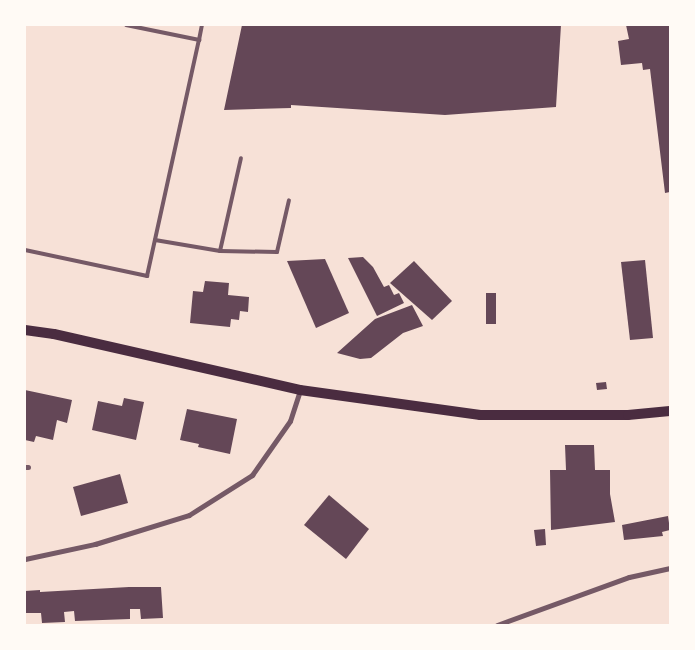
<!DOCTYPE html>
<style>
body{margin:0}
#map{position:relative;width:695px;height:650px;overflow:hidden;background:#f7e1d7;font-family:Ubuntu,sans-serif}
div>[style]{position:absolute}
.building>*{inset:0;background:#644757}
.service>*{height:4px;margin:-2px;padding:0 2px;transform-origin:2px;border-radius:2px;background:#755966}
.minor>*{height:5px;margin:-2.5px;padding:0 2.5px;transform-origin:2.5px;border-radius:2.5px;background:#755966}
.secondary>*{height:10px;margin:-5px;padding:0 5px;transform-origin:5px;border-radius:5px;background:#4a2c40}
span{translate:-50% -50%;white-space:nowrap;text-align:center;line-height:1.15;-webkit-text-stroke:5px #fffaf5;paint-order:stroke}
.frame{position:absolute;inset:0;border:26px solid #fffaf5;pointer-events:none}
</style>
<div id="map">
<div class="building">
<i style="clip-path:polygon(242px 25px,561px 25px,556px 107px,445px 115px,291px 105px,291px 108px,224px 110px)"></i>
<i style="clip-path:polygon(626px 25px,670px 25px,670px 192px,665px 193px,650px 69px,643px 70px,642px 63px,621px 65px,618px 41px,629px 39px)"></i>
<i style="clip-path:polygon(363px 257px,373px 267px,384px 287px,389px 285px,394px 295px,399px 293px,404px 303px,377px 316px,348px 258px)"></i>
<i style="clip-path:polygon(325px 259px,349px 313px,316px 328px,287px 261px)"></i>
<i style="clip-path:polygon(645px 260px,653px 338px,630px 340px,621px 262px)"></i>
<i style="clip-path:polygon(414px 261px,452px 301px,432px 320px,390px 283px)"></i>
<i style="clip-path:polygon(205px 281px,229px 283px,228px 295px,249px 297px,248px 312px,240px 311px,239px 320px,231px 319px,230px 327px,190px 323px,193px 291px,203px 292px)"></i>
<i style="clip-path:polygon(486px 293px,496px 293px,496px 324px,486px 324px)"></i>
<i style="clip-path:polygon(412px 305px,423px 326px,403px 333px,371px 358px,360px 359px,337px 353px,375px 319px)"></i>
<i style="clip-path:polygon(606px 382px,607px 389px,597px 390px,596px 383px)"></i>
<i style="clip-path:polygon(25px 390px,72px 400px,67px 423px,57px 420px,53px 440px,36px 436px,34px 442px,25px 440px)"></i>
<i style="clip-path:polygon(124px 398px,144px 402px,136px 440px,92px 430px,98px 401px,122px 406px)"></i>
<i style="clip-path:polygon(187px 409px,237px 419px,230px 454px,198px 447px,199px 444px,180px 440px)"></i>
<i style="clip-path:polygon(565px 445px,594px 445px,595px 470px,610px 470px,610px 494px,615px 522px,551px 530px,550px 470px,566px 470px)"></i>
<i style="clip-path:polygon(120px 474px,128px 503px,81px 516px,73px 487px)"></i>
<i style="clip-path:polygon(329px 495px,369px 529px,346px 559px,304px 525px)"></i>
<i style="clip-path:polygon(668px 516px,670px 530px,662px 532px,663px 536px,624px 540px,622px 525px)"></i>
<i style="clip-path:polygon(545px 529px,546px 545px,536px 546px,534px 530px)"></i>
<i style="clip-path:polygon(129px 587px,161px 587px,163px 618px,141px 619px,140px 609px,130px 609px,130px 619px,75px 621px,74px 611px,64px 612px,65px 622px,42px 623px,41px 613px,25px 613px,25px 591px,40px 590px,40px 592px)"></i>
</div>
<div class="service">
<i style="left:126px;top:25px;width:75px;rotate:11.6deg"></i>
<i style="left:199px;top:40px;width:15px;rotate:-79deg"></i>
<i style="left:155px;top:240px;width:66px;rotate:9.6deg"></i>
<i style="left:220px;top:251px;width:57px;rotate:1deg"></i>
<i style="left:277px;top:252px;width:53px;rotate:-77deg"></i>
<i style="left:25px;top:250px;width:125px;rotate:12deg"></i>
<i style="left:147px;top:276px;width:242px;rotate:-77.6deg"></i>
<i style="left:220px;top:251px;width:95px;rotate:-77.3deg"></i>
</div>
<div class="minor">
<i style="left:25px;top:467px;width:3px"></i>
<i style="left:25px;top:559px;width:72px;rotate:-12.1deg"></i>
<i style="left:95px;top:544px;width:98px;rotate:-17.1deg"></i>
<i style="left:189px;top:515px;width:75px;rotate:-32.4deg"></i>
<i style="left:252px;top:475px;width:66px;rotate:-54.9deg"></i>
<i style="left:290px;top:421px;width:33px;rotate:-72deg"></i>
<i style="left:497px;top:625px;width:140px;rotate:-20deg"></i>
<i style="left:629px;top:577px;width:42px;rotate:-12.4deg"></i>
</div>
<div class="secondary">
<i style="left:25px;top:330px;width:29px;rotate:8deg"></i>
<i style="left:54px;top:334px;width:252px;rotate:12.8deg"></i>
<i style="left:300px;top:390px;width:182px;rotate:7.9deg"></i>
<i style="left:480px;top:415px;width:148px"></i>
<i style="left:628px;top:415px;width:42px;rotate:-5.4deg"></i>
</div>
<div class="frame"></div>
</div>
